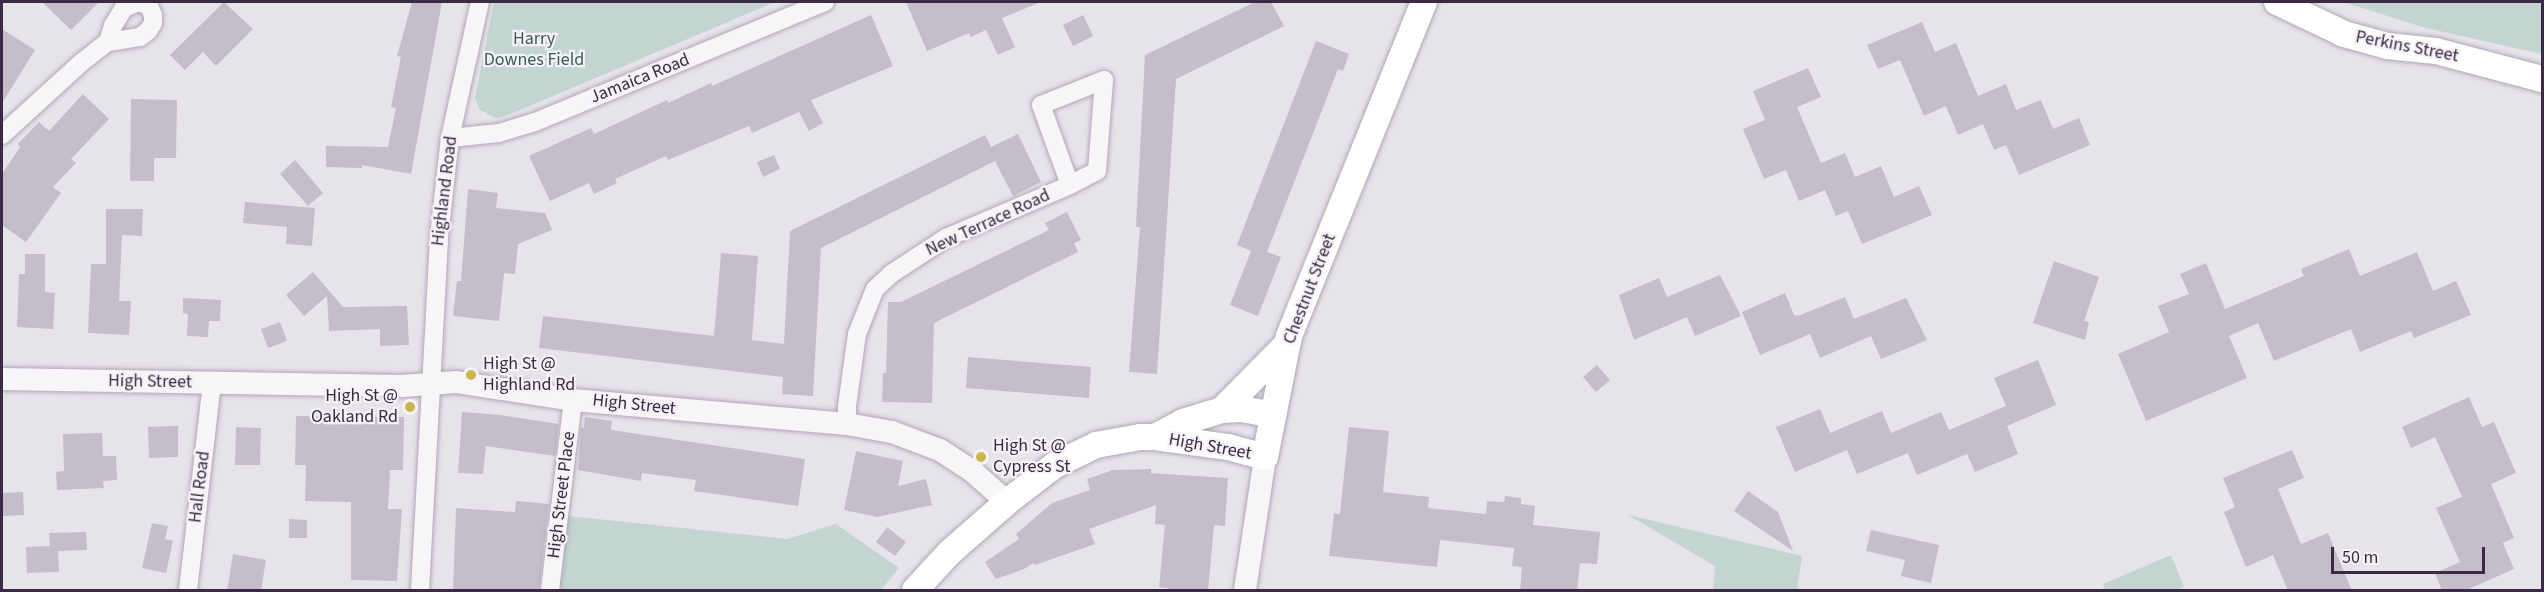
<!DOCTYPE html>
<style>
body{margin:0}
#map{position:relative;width:2544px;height:592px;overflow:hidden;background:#e7e3eb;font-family:"Source Sans 3",sans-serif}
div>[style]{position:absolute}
.green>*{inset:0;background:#c4d4d0}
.building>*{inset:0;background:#c5bdca}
.roads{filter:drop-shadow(0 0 2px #afa8b5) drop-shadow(0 0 2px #afa8b5)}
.minor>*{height:18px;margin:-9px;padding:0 9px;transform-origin:9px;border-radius:9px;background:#f8f5f9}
.tertiary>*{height:22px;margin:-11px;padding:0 11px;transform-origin:11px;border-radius:11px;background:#f8f5f9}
.secondary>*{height:26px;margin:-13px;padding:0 13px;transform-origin:13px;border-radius:13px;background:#fff}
.dots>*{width:16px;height:16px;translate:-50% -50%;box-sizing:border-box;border:3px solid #f5f2f8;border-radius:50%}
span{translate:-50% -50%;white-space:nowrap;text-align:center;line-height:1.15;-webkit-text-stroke:4.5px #f5f2f8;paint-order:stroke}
.park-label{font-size:18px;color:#395e56}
.street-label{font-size:18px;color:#392b42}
.poi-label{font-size:18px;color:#392b42}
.left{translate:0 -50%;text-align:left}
.right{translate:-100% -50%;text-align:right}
.frame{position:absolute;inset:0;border:3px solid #392b42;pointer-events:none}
.scale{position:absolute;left:2331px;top:547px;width:154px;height:27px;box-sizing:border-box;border:3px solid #392b42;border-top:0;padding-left:8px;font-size:18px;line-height:21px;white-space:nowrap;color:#392b42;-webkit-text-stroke:4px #f5f2f8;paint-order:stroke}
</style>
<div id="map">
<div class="green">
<i style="clip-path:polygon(494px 2px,775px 2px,503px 117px,495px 118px,480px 110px,475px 98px)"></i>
<i style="clip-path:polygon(2343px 2px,2542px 2px,2542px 54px,2426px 28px)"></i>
<i style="clip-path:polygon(1628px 515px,1802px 556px,1797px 590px,1713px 590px,1715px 566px)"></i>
<i style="clip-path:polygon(568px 516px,787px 539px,836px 524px,899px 568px,881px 590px,559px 590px)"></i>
<i style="clip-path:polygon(2171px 555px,2184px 587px,2175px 590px,2105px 590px,2103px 584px)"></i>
</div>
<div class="building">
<i style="clip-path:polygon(42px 2px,99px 2px,71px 30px)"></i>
<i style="clip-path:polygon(224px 2px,253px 29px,216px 66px,203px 52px,185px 70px,170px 55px)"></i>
<i style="clip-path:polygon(412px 2px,442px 2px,411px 174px,362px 165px,362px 168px,326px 167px,326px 146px,388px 147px,396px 108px,391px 107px,401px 57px,397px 56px)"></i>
<i style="clip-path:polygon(906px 2px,1041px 2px,1002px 18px,1015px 47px,998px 55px,986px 30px,971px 37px,969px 33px,927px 51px)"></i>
<i style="clip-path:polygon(1255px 2px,1271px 2px,1284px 26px,1176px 79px,1157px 374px,1129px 372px,1140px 227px,1136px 227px,1145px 55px)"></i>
<i style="clip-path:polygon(871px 15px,893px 66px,811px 100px,823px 123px,809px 131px,799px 112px,752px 133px,749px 126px,668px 160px,666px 156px,615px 179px,617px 183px,594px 194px,589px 183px,550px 201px,529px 156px,591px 128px,594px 134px,667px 100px,668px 103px,711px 83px,712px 86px)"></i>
<i style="clip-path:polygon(1083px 15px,1093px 36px,1073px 46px,1063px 25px)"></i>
<i style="clip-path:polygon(1922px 22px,1935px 52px,1956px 43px,1978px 96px,2006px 84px,2016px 110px,2041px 100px,2053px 129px,2079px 118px,2090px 145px,2019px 175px,2006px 145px,1994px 150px,1983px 124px,1958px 135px,1946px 106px,1924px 116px,1900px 60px,1878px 69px,1867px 45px)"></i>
<i style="clip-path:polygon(2px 29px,35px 50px,2px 103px)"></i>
<i style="clip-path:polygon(1316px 41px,1349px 54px,1343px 71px,1338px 69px,1267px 252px,1281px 257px,1258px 316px,1230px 305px,1251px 251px,1237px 245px)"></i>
<i style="clip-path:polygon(1808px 68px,1821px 97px,1797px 107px,1821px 163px,1845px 153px,1855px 177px,1881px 166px,1894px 197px,1919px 186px,1932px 215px,1862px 244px,1848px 211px,1836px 216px,1825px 190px,1799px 201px,1786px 170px,1764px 179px,1743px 129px,1765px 120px,1753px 91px)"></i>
<i style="clip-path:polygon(83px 94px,109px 119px,71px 159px,76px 163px,53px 187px,61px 193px,26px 242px,2px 225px,2px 174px,20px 147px,18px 144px,39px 122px,49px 131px)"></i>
<i style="clip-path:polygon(131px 99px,177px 100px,176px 158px,154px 158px,154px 181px,130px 181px)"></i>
<i style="clip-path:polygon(1018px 134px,1041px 182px,1013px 196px,995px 161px,821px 248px,813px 396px,782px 394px,783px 377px,539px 348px,543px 316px,714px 336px,721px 253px,758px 256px,752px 340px,784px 344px,790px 231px,985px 135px,991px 147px)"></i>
<i style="clip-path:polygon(774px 155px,780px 169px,763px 177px,757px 162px)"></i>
<i style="clip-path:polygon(295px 160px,323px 193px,308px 206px,280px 174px)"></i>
<i style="clip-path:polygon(468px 189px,498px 193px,496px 208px,545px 213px,552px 230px,518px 244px,515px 274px,504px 273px,499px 321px,453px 316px,457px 281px,461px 281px)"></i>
<i style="clip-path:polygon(245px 202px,315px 208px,312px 246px,286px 244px,287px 227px,243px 223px)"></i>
<i style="clip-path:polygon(106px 209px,143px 209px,142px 236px,122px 235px,119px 301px,131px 301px,129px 335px,88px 333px,91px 264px,106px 264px)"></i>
<i style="clip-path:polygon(1067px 212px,1081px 240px,1074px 243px,1078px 252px,934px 323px,932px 403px,882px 402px,883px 373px,886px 373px,888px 302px,901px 302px,1049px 230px,1045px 223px)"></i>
<i style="clip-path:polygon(2349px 249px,2360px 276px,2417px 252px,2433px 291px,2456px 281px,2471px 315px,2414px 338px,2411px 331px,2360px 352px,2351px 329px,2274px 361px,2258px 323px,2229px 336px,2247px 378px,2146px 421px,2118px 354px,2169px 332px,2158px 306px,2189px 294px,2180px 274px,2206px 263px,2225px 309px,2304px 276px,2301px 269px)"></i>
<i style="clip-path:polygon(25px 254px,45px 254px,45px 292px,55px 293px,53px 329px,17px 327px,19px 274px,25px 274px)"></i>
<i style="clip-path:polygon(2054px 261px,2099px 277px,2084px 321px,2089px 322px,2085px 340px,2033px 323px)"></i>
<i style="clip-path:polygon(313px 272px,343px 307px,407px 306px,409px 345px,380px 346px,380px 329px,329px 331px,327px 296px,304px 316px,286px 295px)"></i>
<i style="clip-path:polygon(1720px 275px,1741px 316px,1695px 336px,1687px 317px,1634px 340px,1619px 295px,1659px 278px,1667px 297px)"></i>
<i style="clip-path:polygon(1785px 293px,1794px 315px,1798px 316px,1845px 297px,1854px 319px,1906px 298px,1927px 340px,1881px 359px,1871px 336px,1820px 358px,1810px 334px,1760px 355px,1742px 312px)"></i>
<i style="clip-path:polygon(183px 298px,221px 300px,220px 321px,209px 321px,208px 337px,187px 336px,188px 314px,183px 313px)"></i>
<i style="clip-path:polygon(280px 322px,287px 341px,268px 348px,261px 329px)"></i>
<i style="clip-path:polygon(968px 357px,1091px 367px,1089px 398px,966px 388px)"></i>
<i style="clip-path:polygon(2038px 360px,2056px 405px,2007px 426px,2018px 454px,1975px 472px,1967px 454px,1917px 475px,1908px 453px,1857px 474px,1847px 450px,1795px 472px,1776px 427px,1820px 409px,1830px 433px,1882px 411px,1891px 433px,1941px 412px,1949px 430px,2006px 406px,1994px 378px)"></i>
<i style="clip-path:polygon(1597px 365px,1610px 380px,1596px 392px,1583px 377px)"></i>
<i style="clip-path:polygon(2469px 397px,2482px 427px,2494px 422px,2516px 473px,2491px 484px,2514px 538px,2503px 543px,2514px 569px,2464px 591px,2442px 591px,2435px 573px,2460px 562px,2436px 508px,2462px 497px,2435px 437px,2411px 448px,2402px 427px)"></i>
<i style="clip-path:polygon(462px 412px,500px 415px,559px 424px,555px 456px,486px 446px,483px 474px,458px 473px)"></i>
<i style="clip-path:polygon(296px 416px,404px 417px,403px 470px,390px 470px,388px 509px,402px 509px,397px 581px,351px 580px,351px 502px,305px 501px,306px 465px,295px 465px)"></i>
<i style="clip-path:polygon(585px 417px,612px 421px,611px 430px,805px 459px,798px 506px,694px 491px,696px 480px,642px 473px,641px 481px,578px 470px,581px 427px,584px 428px)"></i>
<i style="clip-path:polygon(178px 426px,178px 457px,149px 458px,148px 427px)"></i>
<i style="clip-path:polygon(236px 427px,261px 428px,260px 465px,235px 465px)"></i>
<i style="clip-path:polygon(1349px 427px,1389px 431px,1383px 492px,1429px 497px,1428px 508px,1486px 514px,1487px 501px,1504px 502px,1505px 496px,1521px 498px,1521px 504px,1535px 506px,1533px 525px,1600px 532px,1597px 564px,1580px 563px,1577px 591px,1520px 591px,1522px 567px,1512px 566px,1514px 548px,1440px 540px,1437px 567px,1329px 556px,1334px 513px,1340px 514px)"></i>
<i style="clip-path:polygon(102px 433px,103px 456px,116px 456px,117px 480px,103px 481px,104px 488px,57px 490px,56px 472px,64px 471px,63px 434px)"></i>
<i style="clip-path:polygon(2292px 450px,2304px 478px,2278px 489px,2301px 544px,2328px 533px,2352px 591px,2288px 591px,2273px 555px,2246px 567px,2224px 512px,2235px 507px,2223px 478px)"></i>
<i style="clip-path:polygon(856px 451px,903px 461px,898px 486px,926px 479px,932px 505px,877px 517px,844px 510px)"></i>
<i style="clip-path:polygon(1151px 469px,1151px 473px,1228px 478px,1225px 526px,1214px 525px,1208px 591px,1167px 591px,1168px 588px,1159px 587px,1165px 525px,1155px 524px,1156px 505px,1089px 529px,1095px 544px,1035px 565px,1033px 563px,1024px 569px,996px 579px,985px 562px,1019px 539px,1016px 534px,1052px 503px,1090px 490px,1087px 479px,1113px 470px)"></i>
<i style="clip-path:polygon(1748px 491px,1778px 512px,1793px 551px,1734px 511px)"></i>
<i style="clip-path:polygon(23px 492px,24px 515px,2px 516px,2px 493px)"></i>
<i style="clip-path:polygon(516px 501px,549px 504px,539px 591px,453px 591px,456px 508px,515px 512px)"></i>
<i style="clip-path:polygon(289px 519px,307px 520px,307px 538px,289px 538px)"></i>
<i style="clip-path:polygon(152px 523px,168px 526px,165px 539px,173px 541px,166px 573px,142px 568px)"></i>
<i style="clip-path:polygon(887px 527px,906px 542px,895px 556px,876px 542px)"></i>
<i style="clip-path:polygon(1871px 530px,1939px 545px,1931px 583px,1901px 576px,1905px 560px,1866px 551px)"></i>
<i style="clip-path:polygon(86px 532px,87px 550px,58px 551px,59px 572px,27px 573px,26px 547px,50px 546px,49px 533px)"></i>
<i style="clip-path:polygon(233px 554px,266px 560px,261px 591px,227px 591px)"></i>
</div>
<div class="roads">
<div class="minor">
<i style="left:108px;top:42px;width:17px;rotate:-73deg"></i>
<i style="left:113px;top:26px;width:21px;rotate:-59deg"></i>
<i style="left:124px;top:8px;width:16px;rotate:-22deg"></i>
<i style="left:1104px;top:80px;width:91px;rotate:94.4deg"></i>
<i style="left:1097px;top:171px;width:30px;rotate:153deg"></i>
<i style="left:1070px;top:185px;width:85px;rotate:-109.9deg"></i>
<i style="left:1041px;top:105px;width:68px;rotate:-21.6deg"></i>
<i style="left:2px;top:135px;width:108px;rotate:-42.4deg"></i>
<i style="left:82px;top:62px;width:33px;rotate:-38deg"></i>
<i style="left:108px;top:42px;width:32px;rotate:-9deg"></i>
<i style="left:140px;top:37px;width:10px;rotate:-37deg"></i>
<i style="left:148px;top:31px;width:9px;rotate:-58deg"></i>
<i style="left:153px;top:23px;width:8px;rotate:-90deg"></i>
<i style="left:153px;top:15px;width:10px;rotate:-114deg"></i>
<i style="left:149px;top:6px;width:10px;rotate:-156deg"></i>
<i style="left:450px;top:138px;width:49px;rotate:-5.8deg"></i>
<i style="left:499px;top:133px;width:38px;rotate:-17deg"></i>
<i style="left:535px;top:122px;width:314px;rotate:-22.5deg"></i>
<i style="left:847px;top:424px;width:18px;rotate:-90deg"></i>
<i style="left:847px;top:406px;width:73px;rotate:-82.1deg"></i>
<i style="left:857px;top:334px;width:48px;rotate:-68.2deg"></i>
<i style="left:875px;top:289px;width:22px;rotate:-43deg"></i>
<i style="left:891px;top:274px;width:66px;rotate:-33.2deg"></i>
<i style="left:946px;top:238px;width:135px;rotate:-23.1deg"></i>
<i style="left:188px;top:590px;width:207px;rotate:-83.4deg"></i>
<i style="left:420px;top:590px;width:354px;rotate:-86.9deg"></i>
<i style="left:439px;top:237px;width:100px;rotate:-83.7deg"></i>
<i style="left:450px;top:138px;width:139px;rotate:-77.6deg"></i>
<i style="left:550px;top:590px;width:191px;rotate:-83.1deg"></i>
</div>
<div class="tertiary">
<i style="left:2px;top:379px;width:400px;rotate:1deg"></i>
<i style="left:402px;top:386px;width:54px;rotate:-4.2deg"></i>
<i style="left:456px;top:382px;width:118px;rotate:8.7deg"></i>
<i style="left:573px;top:400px;width:275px;rotate:5deg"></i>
<i style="left:847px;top:424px;width:46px;rotate:10.1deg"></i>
<i style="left:892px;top:432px;width:51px;rotate:20.6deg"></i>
<i style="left:940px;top:450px;width:37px;rotate:33deg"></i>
<i style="left:971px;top:470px;width:48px;rotate:41.6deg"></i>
<i style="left:1245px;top:590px;width:134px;rotate:-81.4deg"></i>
</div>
<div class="secondary">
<i style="left:2277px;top:2px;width:74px;rotate:25.5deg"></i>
<i style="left:2344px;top:34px;width:45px;rotate:15.6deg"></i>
<i style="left:2387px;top:46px;width:49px;rotate:5.8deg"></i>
<i style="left:2436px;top:51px;width:110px;rotate:14.8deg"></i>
<i style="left:1222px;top:410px;width:93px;rotate:-45.4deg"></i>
<i style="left:1155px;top:437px;width:32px;rotate:-28deg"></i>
<i style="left:1183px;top:422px;width:41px;rotate:-17.1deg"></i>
<i style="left:1222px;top:410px;width:20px;rotate:-3deg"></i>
<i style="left:1242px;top:409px;width:32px;rotate:11deg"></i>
<i style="left:915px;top:590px;width:50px;rotate:-47.4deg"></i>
<i style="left:949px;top:553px;width:77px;rotate:-41.3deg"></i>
<i style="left:1007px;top:502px;width:61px;rotate:-37.6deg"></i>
<i style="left:1055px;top:465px;width:46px;rotate:-26deg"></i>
<i style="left:1096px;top:445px;width:45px;rotate:-10.3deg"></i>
<i style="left:1140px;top:437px;width:15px"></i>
<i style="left:1155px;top:437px;width:74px;rotate:7.8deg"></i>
<i style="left:1228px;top:447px;width:38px;rotate:15deg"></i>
<i style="left:1265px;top:457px;width:123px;rotate:-78.8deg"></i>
<i style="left:1289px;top:336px;width:360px;rotate:-68deg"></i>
</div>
</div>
<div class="dots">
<i style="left:471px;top:375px;background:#cbb64c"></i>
<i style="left:410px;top:407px;background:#cbb64c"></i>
<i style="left:981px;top:457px;background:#cbb64c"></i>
</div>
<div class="park-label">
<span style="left:534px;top:50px">Harry<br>Downes Field</span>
</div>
<div class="street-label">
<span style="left:2407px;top:47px;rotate:11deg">Perkins Street</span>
<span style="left:640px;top:79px;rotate:-22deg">Jamaica Road</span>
<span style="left:445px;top:191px;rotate:-83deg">Highland Road</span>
<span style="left:988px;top:223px;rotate:-25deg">New Terrace Road</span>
<span style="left:1310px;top:289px;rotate:-69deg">Chestnut Street</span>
<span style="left:150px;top:382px;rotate:1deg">High Street</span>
<span style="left:634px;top:405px;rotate:6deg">High Street</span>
<span style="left:1210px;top:447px;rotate:10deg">High Street</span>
<span style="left:200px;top:487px;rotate:-83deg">Hall Road</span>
<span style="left:562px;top:495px;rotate:-83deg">High Street Place</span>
</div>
<div class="poi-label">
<span class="left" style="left:483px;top:375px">High St @<br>Highland Rd</span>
<span class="right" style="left:398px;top:407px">High St @<br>Oakland Rd</span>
<span class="left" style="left:993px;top:457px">High St @<br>Cypress St</span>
</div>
<div class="frame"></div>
<div class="scale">50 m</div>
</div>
